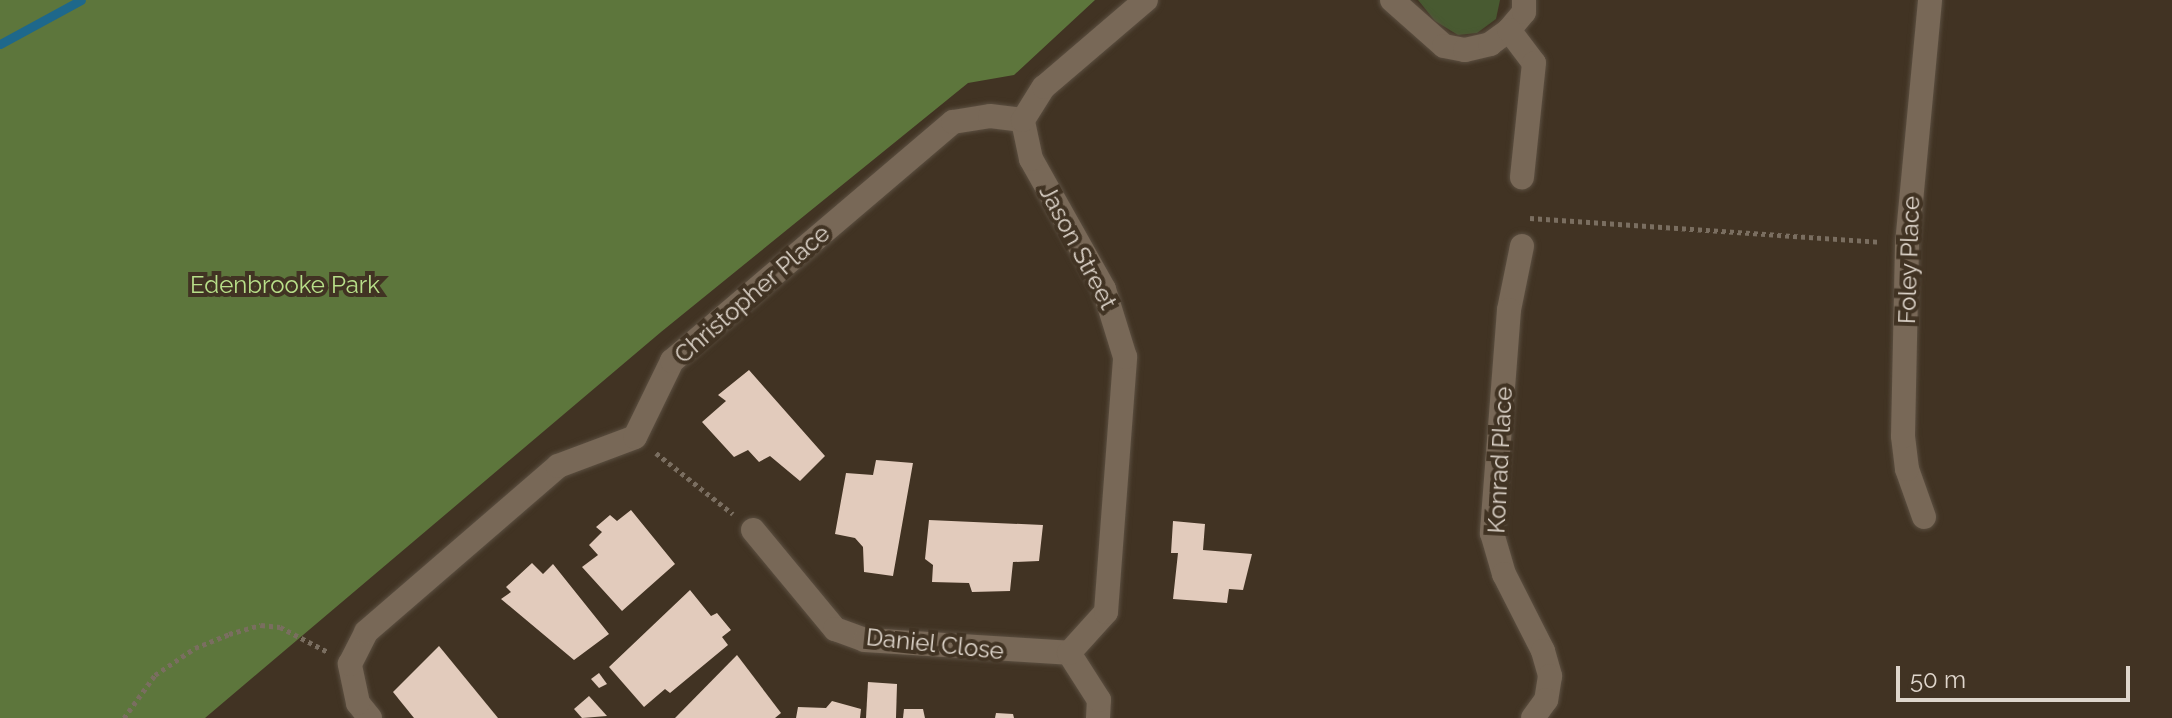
<!DOCTYPE html>
<style>
body{margin:0}
#map{position:relative;width:2172px;height:718px;overflow:hidden;background:#413323;font-family:Raleway,sans-serif}
div>[style]{position:absolute}
.green>*{inset:0;background:#485a31}
.forest>*{inset:0;background:#5d763c}
.stream>*{height:9px;margin:-4.5px;padding:0 4.5px;transform-origin:4.5px;border-radius:4.5px;background:#1e688b}
.building>*{inset:0;background:#e2cbbc}
.path>*{height:5px;margin-top:-2.5px;transform-origin:0;background:repeating-linear-gradient(90deg,#7a6e60 0 4px,transparent 0 8px)}
.roads{filter:drop-shadow(0 0 2px #5b4f41) drop-shadow(0 0 2px #5b4f41)}
.street>*{height:24px;margin:-12px;padding:0 12px;transform-origin:12px;border-radius:12px;background:#786857}
span{translate:-50% -50%;white-space:nowrap;text-align:center;line-height:1.15;-webkit-text-stroke:8px #413323;paint-order:stroke}
.street-label{font-size:24px;color:#dfd6cc}
.park-label{font-size:24px;color:#b8df89}
.scale{position:absolute;left:1896px;top:666px;width:234px;height:36px;box-sizing:border-box;border:4px solid #dfd6cc;border-top:0;padding-left:10px;font-size:24px;line-height:28px;white-space:nowrap;color:#dfd6cc;-webkit-text-stroke:6px #413323;paint-order:stroke}
</style>
<div id="map">
<div class="green">
<i style="clip-path:polygon(1418px 0,1500px 0,1496px 19px,1477px 33px,1458px 35px,1435px 21px)"></i>
</div>
<div class="forest">
<i style="clip-path:polygon(0 0,1095px 0,1014px 75px,968px 83px,661px 332px,205px 718px,0 718px)"></i>
</div>
<div class="stream">
<i style="left:0;top:44px;width:92px;rotate:-28.5deg"></i>
</div>
<div class="building">
<i style="clip-path:polygon(749px 370px,825px 456px,800px 481px,770px 456px,759px 462px,748px 450px,734px 457px,702px 422px,726px 401px,718px 395px)"></i>
<i style="clip-path:polygon(876px 460px,913px 463px,893px 576px,864px 572px,863px 547px,855px 538px,835px 534px,846px 473px,873px 475px)"></i>
<i style="clip-path:polygon(631px 510px,675px 564px,622px 611px,582px 567px,598px 555px,589px 545px,602px 532px,596px 527px,610px 515px,617px 521px)"></i>
<i style="clip-path:polygon(929px 520px,1043px 525px,1039px 561px,1013px 562px,1010px 591px,972px 592px,969px 583px,932px 582px,933px 565px,925px 559px)"></i>
<i style="clip-path:polygon(1173px 521px,1205px 524px,1203px 550px,1252px 554px,1243px 590px,1229px 589px,1227px 603px,1173px 599px,1178px 553px,1171px 553px)"></i>
<i style="clip-path:polygon(532px 563px,543px 574px,553px 564px,609px 634px,574px 660px,501px 599px,511px 592px,506px 587px)"></i>
<i style="clip-path:polygon(690px 590px,711px 616px,717px 613px,731px 630px,722px 637px,728px 645px,670px 693px,665px 689px,644px 707px,609px 667px)"></i>
<i style="clip-path:polygon(439px 646px,498px 718px,414px 718px,393px 692px)"></i>
<i style="clip-path:polygon(737px 655px,781px 713px,775px 718px,675px 718px)"></i>
<i style="clip-path:polygon(599px 673px,607px 684px,599px 688px,591px 679px)"></i>
<i style="clip-path:polygon(868px 682px,897px 684px,896px 718px,866px 718px)"></i>
<i style="clip-path:polygon(589px 696px,607px 716px,582px 718px,574px 709px)"></i>
<i style="clip-path:polygon(832px 701px,861px 709px,860px 718px,796px 718px,798px 707px,826px 708px)"></i>
<i style="clip-path:polygon(904px 709px,923px 709px,925px 718px,903px 718px)"></i>
<i style="clip-path:polygon(996px 713px,1013px 714px,1014px 718px,995px 718px)"></i>
</div>
<div class="path">
<i style="left:1530px;top:218px;width:351px;rotate:3.9deg"></i>
<i style="left:656px;top:453px;width:98px;rotate:38.4deg"></i>
<i style="left:124px;top:718px;width:53px;rotate:-54.2deg"></i>
<i style="left:155px;top:675px;width:48px;rotate:-34deg"></i>
<i style="left:195px;top:648px;width:37px;rotate:-22deg"></i>
<i style="left:229px;top:634px;width:33px;rotate:-16deg"></i>
<i style="left:261px;top:625px;width:19px;rotate:6deg"></i>
<i style="left:280px;top:627px;width:54px;rotate:27.5deg"></i>
</div>
<div class="roads">
<div class="street">
<i style="left:1392px;top:0;width:69px;rotate:41.5deg"></i>
<i style="left:1444px;top:46px;width:21px;rotate:11deg"></i>
<i style="left:1465px;top:50px;width:26px;rotate:-13deg"></i>
<i style="left:1490px;top:44px;width:24px;rotate:-36deg"></i>
<i style="left:1509px;top:30px;width:23px;rotate:-50deg"></i>
<i style="left:1524px;top:12px;width:12px;rotate:-90deg"></i>
<i style="left:1509px;top:30px;width:41px;rotate:52.9deg"></i>
<i style="left:1534px;top:63px;width:115px;rotate:96deg"></i>
<i style="left:1522px;top:246px;width:65px;rotate:101.5deg"></i>
<i style="left:1509px;top:310px;width:224px;rotate:94.4deg"></i>
<i style="left:1492px;top:533px;width:43px;rotate:73.7deg"></i>
<i style="left:1504px;top:574px;width:86px;rotate:63.1deg"></i>
<i style="left:1543px;top:651px;width:26px;rotate:74deg"></i>
<i style="left:1550px;top:676px;width:24px;rotate:99deg"></i>
<i style="left:1546px;top:700px;width:22px;rotate:126deg"></i>
<i style="left:1924px;top:517px;width:51px;rotate:-109.5deg"></i>
<i style="left:1907px;top:469px;width:33px;rotate:-97deg"></i>
<i style="left:1903px;top:436px;width:192px;rotate:-88.8deg"></i>
<i style="left:1907px;top:244px;width:245px;rotate:-84.6deg"></i>
<i style="left:753px;top:530px;width:129px;rotate:50.4deg"></i>
<i style="left:835px;top:629px;width:32px;rotate:20deg"></i>
<i style="left:865px;top:640px;width:204px;rotate:3.6deg"></i>
<i style="left:370px;top:718px;width:19px;rotate:-129deg"></i>
<i style="left:358px;top:703px;width:40px;rotate:-102deg"></i>
<i style="left:350px;top:664px;width:36px;rotate:-63deg"></i>
<i style="left:366px;top:632px;width:254px;rotate:-40.8deg"></i>
<i style="left:558px;top:466px;width:82px;rotate:-20.6deg"></i>
<i style="left:635px;top:437px;width:85px;rotate:-64deg"></i>
<i style="left:672px;top:361px;width:369px;rotate:-40.4deg"></i>
<i style="left:953px;top:122px;width:37px;rotate:-9deg"></i>
<i style="left:990px;top:116px;width:33px;rotate:7deg"></i>
<i style="left:1098px;top:718px;width:18px;rotate:-87deg"></i>
<i style="left:1099px;top:700px;width:56px;rotate:-122.6deg"></i>
<i style="left:1069px;top:653px;width:55px;rotate:-47.9deg"></i>
<i style="left:1106px;top:612px;width:256px;rotate:-85.7deg"></i>
<i style="left:1125px;top:357px;width:71px;rotate:-107.2deg"></i>
<i style="left:1104px;top:289px;width:149px;rotate:-119.3deg"></i>
<i style="left:1031px;top:159px;width:40px;rotate:-102deg"></i>
<i style="left:1023px;top:120px;width:39px;rotate:-58deg"></i>
<i style="left:1044px;top:87px;width:134px;rotate:-40.5deg"></i>
</div>
</div>
<div class="street-label">
<span style="left:1078px;top:247px;rotate:62deg">Jason Street</span>
<span style="left:1909px;top:260px;rotate:-88deg">Foley Place</span>
<span style="left:752px;top:294px;rotate:-41deg">Christopher Place</span>
<span style="left:1500px;top:460px;rotate:-87deg">Konrad Place</span>
<span style="left:935px;top:644px;rotate:6deg">Daniel Close</span>
</div>
<div class="park-label">
<span style="left:285px;top:285px">Edenbrooke Park</span>
</div>
<div class="scale">50 m</div>
</div>
